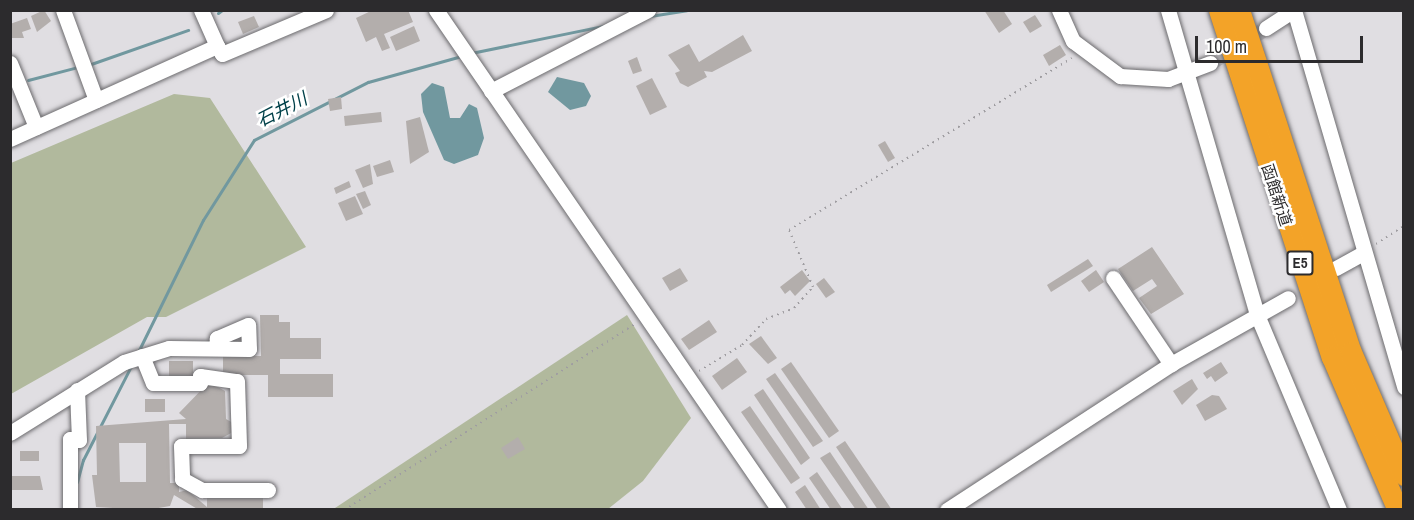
<!DOCTYPE html>
<meta charset="utf-8">
<style>
body{margin:0}
#map{position:relative;width:1414px;height:520px;overflow:hidden;background:#e0dee2;font-family:"Archivo Narrow","Noto Sans JP",sans-serif}
div>[style]{position:absolute}
.green>*{inset:0;background:#b1b99d}
.water>*{inset:0;background:#71989f}
.stream>*{height:3px;margin:-1.5px;padding:0 1.5px;transform-origin:1.5px;border-radius:1.5px;background:#71989f}
.building>*{inset:0;background:#b3aeac}
.minor-tunnel>*{height:15px;margin-top:-7.5px;transform-origin:0;background:repeating-linear-gradient(90deg,#bcbabe 0 15px,transparent 0 23px)}
.path>*{height:2px;margin-top:-1px;transform-origin:0;background:repeating-linear-gradient(90deg,#9f9da1 0 1.5px,transparent 0 6px)}
.roads{filter:drop-shadow(0 0 2px #6c6b6e) drop-shadow(0 0 2px #6c6b6e)}
.minor>*{height:15px;margin:-7.5px;padding:0 7.5px;transform-origin:7.5px;border-radius:7.5px;background:#fff}
.highway>*{height:21px;margin:-10.5px;padding:0 10.5px;transform-origin:10.5px;border-radius:10.5px;background:#f3a328}
span{translate:-50% -50%;white-space:nowrap;text-align:center;line-height:1.15;-webkit-text-stroke:5px #fff;paint-order:stroke}
.shield-label span{padding:2px 4px;background:#fff;border:2px solid;border-radius:4px;-webkit-text-stroke-width:0}
.shield-label{font-size:15px;color:#2c2b2d;font-weight:700}
.street-label{font-size:16px;color:#2c2b2d}
.water-label{font-size:18px;color:#004049;font-style:italic}
.frame{position:absolute;inset:0;border:12px solid #2c2b2d;pointer-events:none}
.scale{position:absolute;left:1195px;top:36px;width:168px;height:27px;box-sizing:border-box;border:3px solid #2c2b2d;border-top:0;padding-left:8px;font-size:18px;line-height:21px;white-space:nowrap;color:#2c2b2d;-webkit-text-stroke:4px #fff;paint-order:stroke}
</style>
<div id="map">
<div class="green">
<i style="clip-path:polygon(174px 94px,210px 98px,306px 247px,166px 317px,147px 317px,11px 394px,11px 163px)"></i>
<i style="clip-path:polygon(627px 315px,691px 418px,643px 481px,608px 509px,332px 510px)"></i>
</div>
<div class="water">
<i style="clip-path:polygon(557px 77px,584px 83px,591px 96px,586px 106px,570px 110px,548px 92px)"></i>
<i style="clip-path:polygon(432px 83px,444px 87px,450px 118px,460px 118px,469px 104px,477px 108px,484px 138px,478px 155px,454px 164px,444px 160px,423px 112px,421px 94px)"></i>
</div>
<div class="stream">
<i style="left:218px;top:13px;width:5px;rotate:-37deg"></i>
<i style="left:650px;top:16px;width:37px;rotate:-9deg"></i>
<i style="left:471px;top:53px;width:135px;rotate:-11.6deg"></i>
<i style="left:91px;top:64px;width:103px;rotate:-19.3deg"></i>
<i style="left:28px;top:80px;width:48px;rotate:-14.6deg"></i>
<i style="left:138px;top:352px;width:147px;rotate:-63.8deg"></i>
<i style="left:203px;top:220px;width:95px;rotate:-57.5deg"></i>
<i style="left:254px;top:140px;width:128px;rotate:-27deg"></i>
<i style="left:368px;top:82px;width:98px;rotate:-15.5deg"></i>
<i style="left:77px;top:482px;width:23px;rotate:-75deg"></i>
<i style="left:83px;top:460px;width:106px;rotate:-62.9deg"></i>
</div>
<div class="building">
<i style="clip-path:polygon(44px 10px,51px 21px,37px 32px,31px 16px)"></i>
<i style="clip-path:polygon(373px 10px,408px 10px,413px 22px,384px 34px,390px 48px,382px 51px,376px 37px,366px 42px,356px 18px)"></i>
<i style="clip-path:polygon(984px 10px,1003px 10px,1012px 24px,999px 33px)"></i>
<i style="clip-path:polygon(1035px 15px,1042px 26px,1030px 33px,1023px 22px)"></i>
<i style="clip-path:polygon(254px 16px,259px 27px,243px 34px,238px 22px)"></i>
<i style="clip-path:polygon(27px 18px,31px 29px,22px 32px,24px 38px,11px 38px,10px 24px)"></i>
<i style="clip-path:polygon(414px 26px,420px 41px,396px 51px,390px 37px)"></i>
<i style="clip-path:polygon(743px 35px,752px 51px,712px 72px,704px 71px,707px 77px,688px 87px,680px 83px,675px 73px,680px 71px,668px 55px,689px 44px,699px 62px)"></i>
<i style="clip-path:polygon(1060px 45px,1066px 55px,1049px 66px,1043px 55px)"></i>
<i style="clip-path:polygon(637px 57px,642px 71px,633px 74px,628px 61px)"></i>
<i style="clip-path:polygon(652px 78px,667px 107px,650px 115px,636px 86px)"></i>
<i style="clip-path:polygon(341px 97px,342px 109px,330px 111px,328px 99px)"></i>
<i style="clip-path:polygon(381px 112px,382px 122px,345px 126px,344px 116px)"></i>
<i style="clip-path:polygon(420px 117px,429px 152px,410px 164px,406px 121px)"></i>
<i style="clip-path:polygon(885px 141px,895px 158px,888px 162px,878px 145px)"></i>
<i style="clip-path:polygon(390px 160px,394px 172px,377px 177px,373px 166px)"></i>
<i style="clip-path:polygon(370px 164px,373px 184px,363px 188px,355px 170px)"></i>
<i style="clip-path:polygon(349px 181px,351px 187px,336px 194px,334px 188px)"></i>
<i style="clip-path:polygon(365px 191px,371px 205px,363px 209px,356px 194px)"></i>
<i style="clip-path:polygon(355px 196px,363px 214px,346px 221px,338px 203px)"></i>
<i style="clip-path:polygon(1152px 247px,1184px 294px,1151px 314px,1139px 298px,1157px 286px,1152px 279px,1133px 291px,1118px 269px)"></i>
<i style="clip-path:polygon(1088px 259px,1093px 266px,1051px 292px,1047px 285px)"></i>
<i style="clip-path:polygon(680px 268px,688px 281px,670px 291px,662px 278px)"></i>
<i style="clip-path:polygon(802px 270px,810px 281px,795px 296px,790px 290px,785px 294px,780px 287px)"></i>
<i style="clip-path:polygon(1096px 270px,1104px 282px,1089px 292px,1081px 281px)"></i>
<i style="clip-path:polygon(824px 278px,835px 292px,826px 298px,816px 284px)"></i>
<i style="clip-path:polygon(260px 315px,279px 315px,279px 322px,290px 322px,290px 338px,321px 338px,321px 359px,280px 359px,280px 374px,333px 374px,333px 397px,268px 397px,268px 375px,223px 375px,223px 356px,261px 356px)"></i>
<i style="clip-path:polygon(709px 320px,717px 332px,689px 350px,681px 339px)"></i>
<i style="clip-path:polygon(761px 336px,777px 358px,768px 364px,749px 344px)"></i>
<i style="clip-path:polygon(737px 358px,747px 372px,722px 390px,712px 376px)"></i>
<i style="clip-path:polygon(169px 361px,193px 361px,193px 379px,169px 379px)"></i>
<i style="clip-path:polygon(791px 362px,839px 431px,829px 438px,781px 369px)"></i>
<i style="clip-path:polygon(1221px 362px,1228px 373px,1215px 382px,1211px 376px,1207px 379px,1203px 373px)"></i>
<i style="clip-path:polygon(775px 373px,823px 441px,813px 447px,766px 379px)"></i>
<i style="clip-path:polygon(1192px 379px,1198px 389px,1182px 405px,1173px 391px)"></i>
<i style="clip-path:polygon(evenodd,209px 382px,225px 391px,226px 419px,233px 423px,233px 432px,222px 438px,186px 439px,186px 424px,169px 424px,170px 483px,179px 483px,179px 492px,187px 490px,207px 507px,207px 494px,263px 494px,263px 510px,199px 510px,174px 495px,170px 506px,147px 510px,96px 507px,92px 475px,97px 475px,96px 426px,186px 419px,179px 413px,209px 382px,119px 443px,146px 443px,146px 482px,120px 482px,119px 443px)"></i>
<i style="clip-path:polygon(763px 389px,810px 458px,801px 465px,754px 395px)"></i>
<i style="clip-path:polygon(1212px 395px,1219px 396px,1227px 409px,1205px 421px,1196px 405px)"></i>
<i style="clip-path:polygon(145px 399px,165px 399px,165px 412px,145px 412px)"></i>
<i style="clip-path:polygon(750px 406px,800px 478px,791px 484px,741px 412px)"></i>
<i style="clip-path:polygon(518px 437px,525px 449px,508px 459px,501px 448px)"></i>
<i style="clip-path:polygon(845px 441px,892px 510px,878px 510px,836px 447px)"></i>
<i style="clip-path:polygon(20px 451px,39px 451px,39px 461px,20px 461px)"></i>
<i style="clip-path:polygon(830px 452px,869px 510px,856px 510px,820px 458px)"></i>
<i style="clip-path:polygon(817px 472px,843px 510px,831px 510px,809px 478px)"></i>
<i style="clip-path:polygon(10px 476px,40px 476px,43px 490px,10px 490px)"></i>
<i style="clip-path:polygon(805px 485px,821px 510px,807px 510px,795px 492px)"></i>
</div>
<div class="minor-tunnel">
<i style="left:1210px;top:63px;width:66px;rotate:-32deg"></i>
</div>
<div class="path">
<i style="left:1376px;top:244px;width:33px;rotate:-33deg"></i>
<i style="left:699px;top:371px;width:50px;rotate:-31.2deg"></i>
<i style="left:742px;top:345px;width:35px;rotate:-47deg"></i>
<i style="left:766px;top:319px;width:30px;rotate:-21deg"></i>
<i style="left:794px;top:308px;width:28px;rotate:-48deg"></i>
<i style="left:813px;top:287px;width:62px;rotate:-112.8deg"></i>
<i style="left:789px;top:230px;width:331px;rotate:-31.3deg"></i>
<i style="left:344px;top:510px;width:345px;rotate:-32.6deg"></i>
</div>
<div class="roads">
<div class="minor">
<i style="left:63px;top:10px;width:96px;rotate:69.9deg"></i>
<i style="left:201px;top:10px;width:39px;rotate:66deg"></i>
<i style="left:436px;top:10px;width:606px;rotate:55.55deg"></i>
<i style="left:1059px;top:10px;width:34px;rotate:66deg"></i>
<i style="left:1073px;top:41px;width:59px;rotate:36.7deg"></i>
<i style="left:1120px;top:76px;width:48px;rotate:3.6deg"></i>
<i style="left:1168px;top:79px;width:45px;rotate:-20.9deg"></i>
<i style="left:1168px;top:10px;width:320px;rotate:73.7deg"></i>
<i style="left:1258px;top:317px;width:209px;rotate:67.2deg"></i>
<i style="left:1294px;top:10px;width:393px;rotate:73.7deg"></i>
<i style="left:1266px;top:28px;width:33px;rotate:-33deg"></i>
<i style="left:10px;top:63px;width:69px;rotate:67.9deg"></i>
<i style="left:491px;top:91px;width:177px;rotate:-27.3deg"></i>
<i style="left:10px;top:139px;width:227px;rotate:-24.2deg"></i>
<i style="left:217px;top:46px;width:9px;rotate:58deg"></i>
<i style="left:222px;top:54px;width:113px;rotate:-22.9deg"></i>
<i style="left:1336px;top:268px;width:29px;rotate:-29deg"></i>
<i style="left:1113px;top:278px;width:104px;rotate:56deg"></i>
<i style="left:142px;top:356px;width:29px;rotate:68deg"></i>
<i style="left:153px;top:383px;width:47px"></i>
<i style="left:200px;top:383px;width:7px;rotate:-90deg"></i>
<i style="left:200px;top:376px;width:37px;rotate:8deg"></i>
<i style="left:237px;top:381px;width:65px;rotate:88.2deg"></i>
<i style="left:239px;top:446px;width:58px;rotate:180deg"></i>
<i style="left:181px;top:446px;width:33px;rotate:88deg"></i>
<i style="left:182px;top:479px;width:23px;rotate:29deg"></i>
<i style="left:202px;top:490px;width:66px"></i>
<i style="left:10px;top:433px;width:134px;rotate:-31.9deg"></i>
<i style="left:124px;top:362px;width:47px;rotate:-17.3deg"></i>
<i style="left:169px;top:348px;width:80px;rotate:0.7deg"></i>
<i style="left:249px;top:349px;width:24px;rotate:-92deg"></i>
<i style="left:248px;top:325px;width:34px;rotate:157deg"></i>
<i style="left:217px;top:338px;width:10px;rotate:96deg"></i>
<i style="left:70px;top:510px;width:71px;rotate:-90deg"></i>
<i style="left:70px;top:439px;width:9px;rotate:6deg"></i>
<i style="left:79px;top:440px;width:50px;rotate:-92.3deg"></i>
<i style="left:947px;top:510px;width:267px;rotate:-33.1deg"></i>
<i style="left:1171px;top:364px;width:134px;rotate:-29.4deg"></i>
</div>
<div class="highway">
<i style="left:1219px;top:10px;width:365px;rotate:72deg"></i>
<i style="left:1332px;top:357px;width:167px;rotate:66.7deg"></i>
<i style="left:1239px;top:10px;width:360px;rotate:71.9deg"></i>
<i style="left:1351px;top:352px;width:134px;rotate:66.7deg"></i>
</div>
</div>
<div class="shield-label">
<span style="left:1300px;top:263px">E5</span>
</div>
<div class="street-label">
<span style="left:1277px;top:195px;rotate:72deg">函館新道</span>
</div>
<div class="water-label">
<span style="left:282px;top:110px;rotate:-27deg">石井川</span>
</div>
<div class="frame"></div>
<div class="scale">100 m</div>
</div>
